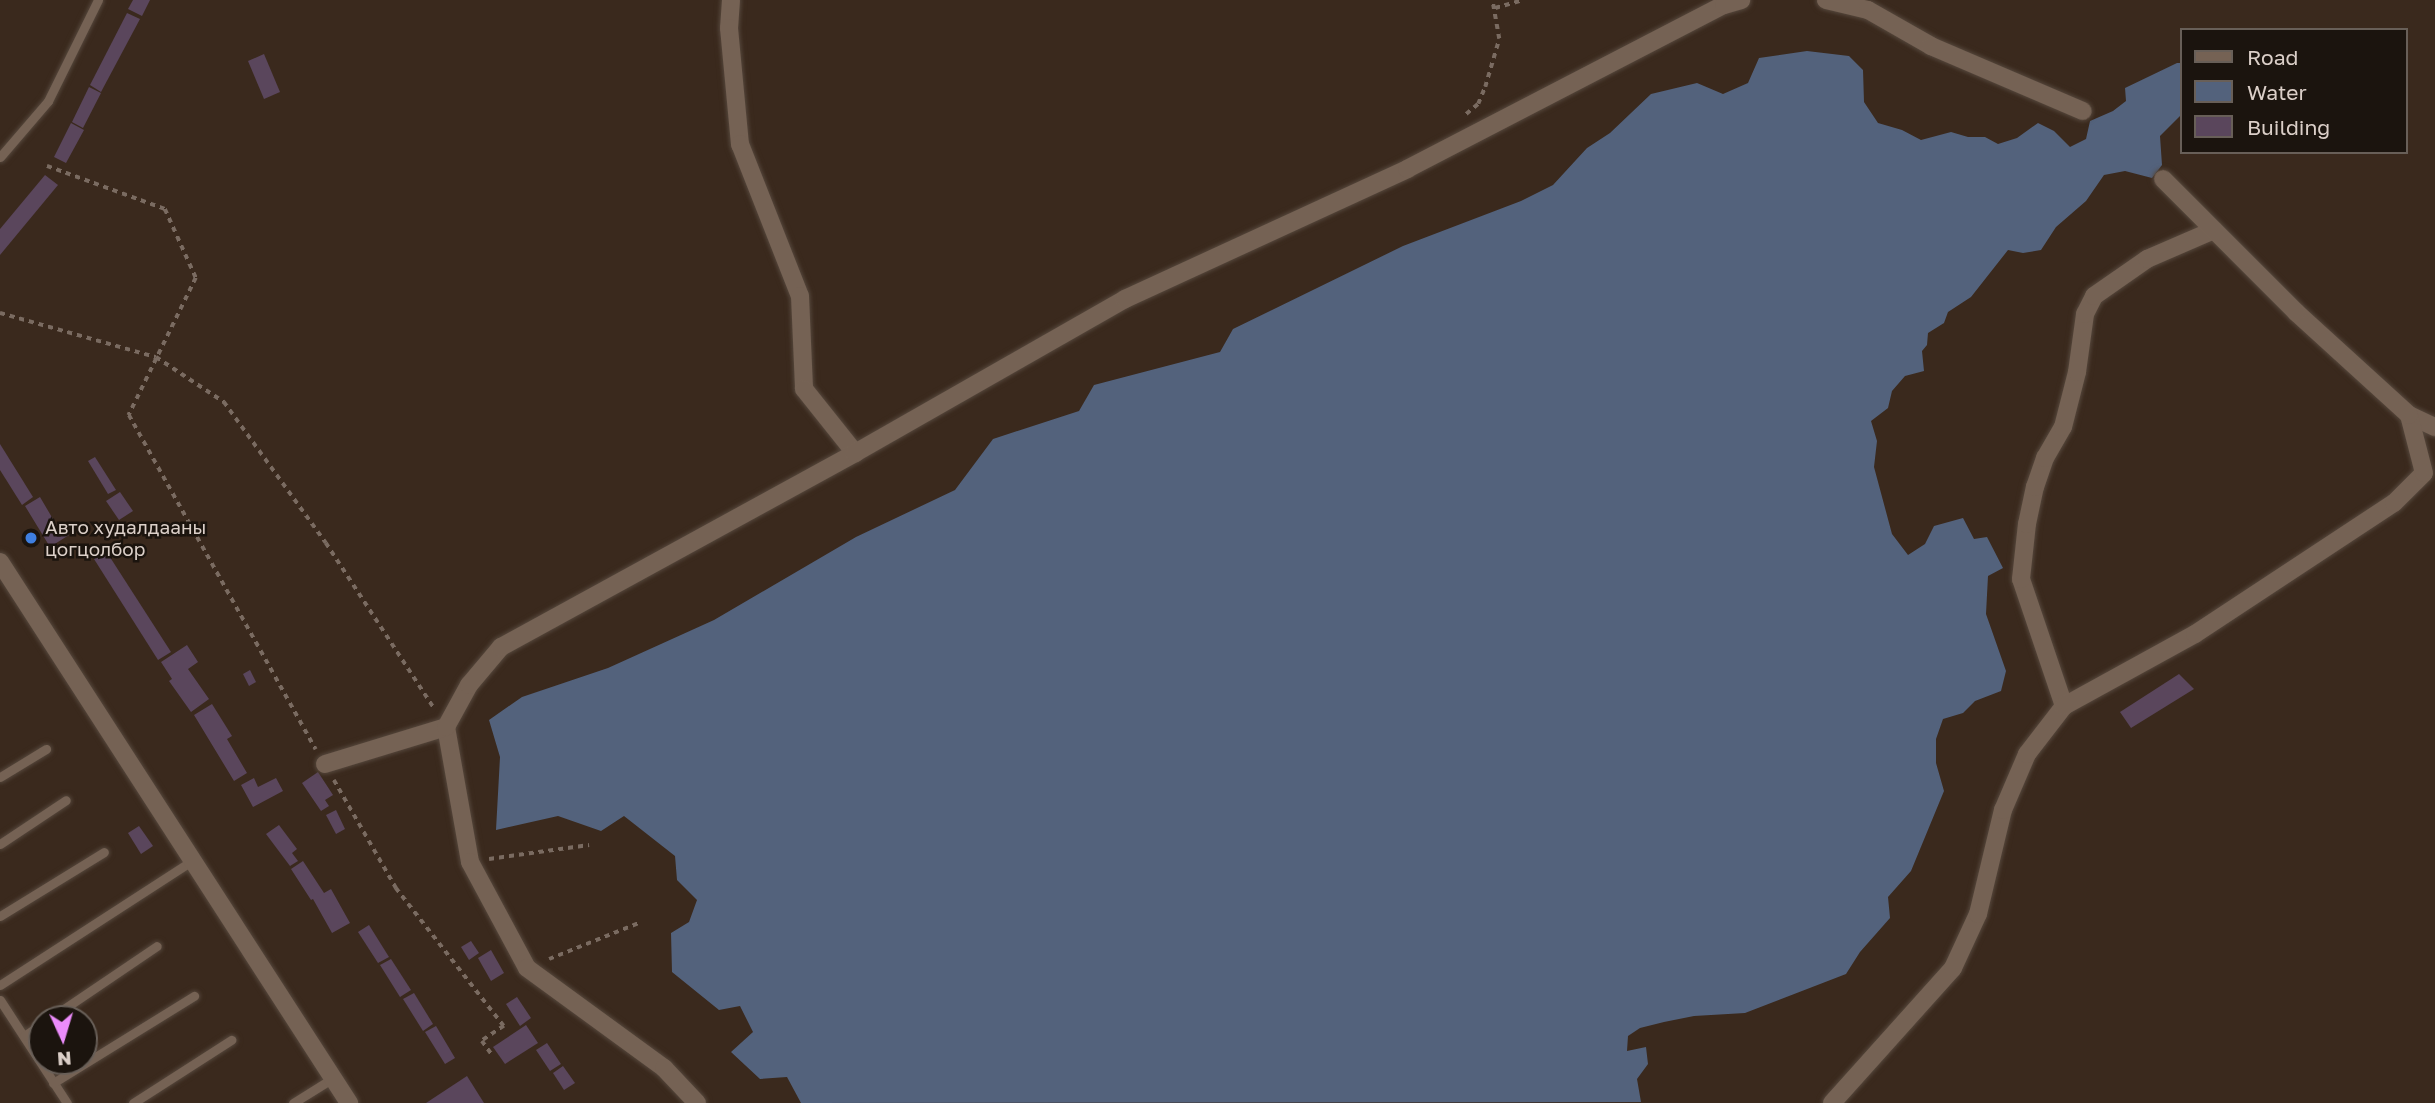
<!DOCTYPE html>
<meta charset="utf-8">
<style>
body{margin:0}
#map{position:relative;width:2435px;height:1103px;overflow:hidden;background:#3a291d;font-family:"Golos Text",sans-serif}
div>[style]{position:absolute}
.water>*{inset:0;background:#53627c}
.building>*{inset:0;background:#5a465c}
.path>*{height:3.5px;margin-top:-1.75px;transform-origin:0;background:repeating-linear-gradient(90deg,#7a6b61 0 5px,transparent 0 10px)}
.roads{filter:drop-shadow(0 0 2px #55473c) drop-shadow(0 0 2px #55473c)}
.lane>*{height:9px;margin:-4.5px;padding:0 4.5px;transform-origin:4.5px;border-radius:4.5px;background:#756254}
.street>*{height:18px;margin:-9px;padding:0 9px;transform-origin:9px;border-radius:9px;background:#756254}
.dots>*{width:19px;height:19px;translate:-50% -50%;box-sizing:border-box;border:4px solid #1b140e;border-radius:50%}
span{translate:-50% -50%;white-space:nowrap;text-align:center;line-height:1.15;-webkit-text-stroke:5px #1b140e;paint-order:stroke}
.poi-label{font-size:19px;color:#dbcfc8}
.left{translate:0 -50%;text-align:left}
.legend{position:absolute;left:2180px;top:28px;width:228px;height:126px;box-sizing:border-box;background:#1b140e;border:2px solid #685f58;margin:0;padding:9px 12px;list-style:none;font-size:21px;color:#dbcfc8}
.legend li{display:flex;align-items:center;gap:14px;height:35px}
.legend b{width:35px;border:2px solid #685f58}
.north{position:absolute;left:28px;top:1005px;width:70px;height:70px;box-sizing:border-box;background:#1b140e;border:2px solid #685f58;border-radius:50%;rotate:176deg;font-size:19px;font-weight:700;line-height:28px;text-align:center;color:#dbcfc8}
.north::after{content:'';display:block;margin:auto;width:24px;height:32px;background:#ec8cfb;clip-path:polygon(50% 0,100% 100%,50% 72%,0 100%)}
</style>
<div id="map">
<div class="water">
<i style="clip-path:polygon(1807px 51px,1849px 56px,1863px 70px,1864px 102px,1878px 123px,1902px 130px,1921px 140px,1951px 132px,1968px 137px,1985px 137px,1998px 144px,2017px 138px,2038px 123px,2054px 131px,2070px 147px,2086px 139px,2090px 121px,2113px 111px,2126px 101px,2125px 88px,2177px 63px,2181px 63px,2181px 115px,2160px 136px,2162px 165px,2152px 178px,2125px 171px,2104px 175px,2086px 201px,2056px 227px,2041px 250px,2023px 253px,2008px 250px,1971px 297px,1948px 312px,1944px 323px,1928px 333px,1927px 345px,1922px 351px,1924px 371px,1905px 376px,1892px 391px,1888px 408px,1871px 421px,1877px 441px,1874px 467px,1892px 534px,1908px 555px,1925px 544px,1934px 526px,1963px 518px,1974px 539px,1987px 537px,2003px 568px,1988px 576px,1986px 614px,2006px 671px,2001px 691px,1975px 701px,1963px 713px,1943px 719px,1936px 739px,1936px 763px,1944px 791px,1911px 871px,1888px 897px,1890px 918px,1860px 952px,1846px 974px,1745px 1013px,1694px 1016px,1664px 1022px,1640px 1028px,1628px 1036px,1627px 1051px,1646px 1047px,1648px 1064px,1637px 1079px,1641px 1102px,801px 1103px,787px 1077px,760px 1079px,731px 1052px,753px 1032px,740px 1006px,719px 1010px,672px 972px,671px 933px,689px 922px,697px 900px,677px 880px,675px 856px,624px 816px,601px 831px,558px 816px,496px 830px,500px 757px,489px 720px,522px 697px,608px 668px,714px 620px,856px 537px,955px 490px,993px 439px,1079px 411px,1094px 385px,1220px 352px,1233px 329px,1403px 246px,1521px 201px,1553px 185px,1587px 148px,1610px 133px,1651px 94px,1697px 83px,1723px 94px,1748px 83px,1759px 58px)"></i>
</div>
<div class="building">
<i style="clip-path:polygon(133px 0,150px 0,142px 16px,128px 9px)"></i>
<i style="clip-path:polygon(127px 13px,140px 19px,101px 92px,90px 85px)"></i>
<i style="clip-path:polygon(264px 54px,280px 92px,264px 99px,248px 61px)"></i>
<i style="clip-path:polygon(89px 87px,101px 93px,83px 128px,72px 122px)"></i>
<i style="clip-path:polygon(71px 123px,84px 130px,66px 163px,54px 157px)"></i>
<i style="clip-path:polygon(45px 175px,58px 185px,0 255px,0 229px)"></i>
<i style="clip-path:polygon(0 444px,33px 497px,22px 505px,0 470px)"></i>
<i style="clip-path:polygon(95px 457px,116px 490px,108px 494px,88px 461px)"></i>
<i style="clip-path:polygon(120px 492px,133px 511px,119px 520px,106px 501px)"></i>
<i style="clip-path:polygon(40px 497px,60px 531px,64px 528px,69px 535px,50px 547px,25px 506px)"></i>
<i style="clip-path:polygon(106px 551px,171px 652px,158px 660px,94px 559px)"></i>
<i style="clip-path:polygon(187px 645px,198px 662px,188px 669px,209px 699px,191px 712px,169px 681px,172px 679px,161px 662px)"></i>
<i style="clip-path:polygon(250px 670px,256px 682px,249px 686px,243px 674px)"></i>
<i style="clip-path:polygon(2179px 674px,2194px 689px,2131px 728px,2120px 712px)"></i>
<i style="clip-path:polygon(212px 704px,232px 736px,227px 739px,247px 773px,234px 781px,194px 715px)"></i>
<i style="clip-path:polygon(318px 772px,333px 795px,325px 800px,329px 806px,321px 811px,302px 783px)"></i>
<i style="clip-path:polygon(254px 778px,258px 787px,276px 778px,283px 791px,253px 807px,241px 785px)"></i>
<i style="clip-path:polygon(336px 810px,345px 829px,336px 834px,326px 815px)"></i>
<i style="clip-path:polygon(279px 825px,297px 849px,292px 853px,298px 861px,290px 866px,266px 834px)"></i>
<i style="clip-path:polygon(139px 826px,153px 846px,141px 854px,128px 833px)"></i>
<i style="clip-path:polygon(303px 861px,324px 893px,331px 889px,350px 923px,332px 933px,313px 899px,311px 900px,291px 869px)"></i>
<i style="clip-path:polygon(369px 925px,389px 957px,378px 963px,358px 932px)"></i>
<i style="clip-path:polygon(471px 941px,479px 953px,469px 960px,461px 947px)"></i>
<i style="clip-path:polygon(491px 950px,504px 973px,491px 981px,478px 958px)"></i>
<i style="clip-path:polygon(391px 959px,411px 990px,400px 997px,380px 965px)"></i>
<i style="clip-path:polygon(414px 993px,433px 1024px,423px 1031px,403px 999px)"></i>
<i style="clip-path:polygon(517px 997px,531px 1018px,520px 1026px,506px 1004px)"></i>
<i style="clip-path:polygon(526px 1025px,538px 1043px,505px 1064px,493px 1047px)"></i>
<i style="clip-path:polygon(436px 1026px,455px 1058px,445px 1064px,425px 1032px)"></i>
<i style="clip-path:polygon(547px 1043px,561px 1064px,550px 1071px,536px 1050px)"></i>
<i style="clip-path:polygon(563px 1066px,575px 1083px,564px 1090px,553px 1073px)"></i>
<i style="clip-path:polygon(467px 1076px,484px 1103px,426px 1103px)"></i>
</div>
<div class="path">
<i style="left:1495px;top:8px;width:29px;rotate:-16deg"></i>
<i style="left:1466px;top:114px;width:16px;rotate:-40deg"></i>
<i style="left:1478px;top:104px;width:18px;rotate:-68deg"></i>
<i style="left:1485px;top:87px;width:50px;rotate:-73.7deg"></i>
<i style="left:1499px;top:39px;width:40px;rotate:-100deg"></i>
<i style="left:47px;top:166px;width:126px;rotate:20deg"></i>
<i style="left:165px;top:209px;width:76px;rotate:65.8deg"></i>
<i style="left:196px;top:278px;width:153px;rotate:116.1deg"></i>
<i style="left:129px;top:415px;width:383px;rotate:60.8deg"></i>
<i style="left:0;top:313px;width:162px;rotate:15.8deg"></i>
<i style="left:156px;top:357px;width:82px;rotate:33.5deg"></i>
<i style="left:224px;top:402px;width:174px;rotate:54.1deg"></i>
<i style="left:326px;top:543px;width:197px;rotate:56.8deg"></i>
<i style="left:334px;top:780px;width:125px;rotate:60.1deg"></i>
<i style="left:396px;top:888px;width:175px;rotate:52deg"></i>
<i style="left:504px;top:1026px;width:27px;rotate:146deg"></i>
<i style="left:482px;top:1041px;width:19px;rotate:54deg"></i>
<i style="left:489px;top:859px;width:101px;rotate:-8deg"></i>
<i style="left:549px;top:959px;width:99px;rotate:-21.9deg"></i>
</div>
<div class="roads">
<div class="lane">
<i style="left:0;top:157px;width:74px;rotate:-49.4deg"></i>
<i style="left:48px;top:101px;width:113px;rotate:-63.7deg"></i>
<i style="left:0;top:777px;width:54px;rotate:-31.3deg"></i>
<i style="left:0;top:844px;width:79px;rotate:-33.7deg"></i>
<i style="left:0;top:916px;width:122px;rotate:-31.6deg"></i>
<i style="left:0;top:985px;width:230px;rotate:-32.9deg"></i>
<i style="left:0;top:1000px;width:123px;rotate:57deg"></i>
<i style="left:49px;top:1019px;width:130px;rotate:-34.1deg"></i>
<i style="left:24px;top:1036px;width:22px;rotate:-34deg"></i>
<i style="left:53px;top:1083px;width:166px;rotate:-31.7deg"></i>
<i style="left:133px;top:1103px;width:117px;rotate:-32.7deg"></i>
<i style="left:293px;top:1103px;width:47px;rotate:-32deg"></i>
</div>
<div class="street">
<i style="left:731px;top:0;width:28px;rotate:94deg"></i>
<i style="left:729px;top:28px;width:117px;rotate:84.6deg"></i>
<i style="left:740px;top:144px;width:163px;rotate:68.5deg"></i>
<i style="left:800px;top:296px;width:93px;rotate:87.5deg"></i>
<i style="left:804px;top:389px;width:82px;rotate:51.4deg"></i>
<i style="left:1826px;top:0;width:43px;rotate:13.4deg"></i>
<i style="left:1868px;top:10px;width:73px;rotate:29.7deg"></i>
<i style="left:1931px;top:46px;width:165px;rotate:23.2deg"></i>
<i style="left:2409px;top:415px;width:29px;rotate:25deg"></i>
<i style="left:0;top:562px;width:644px;rotate:57.17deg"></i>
<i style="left:2064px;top:706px;width:134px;rotate:-108.7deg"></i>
<i style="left:2021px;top:579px;width:55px;rotate:-83.8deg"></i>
<i style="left:2027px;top:524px;width:38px;rotate:-78deg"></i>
<i style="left:2035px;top:487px;width:31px;rotate:-71deg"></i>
<i style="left:2045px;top:458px;width:36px;rotate:-60deg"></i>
<i style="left:2063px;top:427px;width:57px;rotate:-75.7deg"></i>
<i style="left:2077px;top:372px;width:59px;rotate:-82.1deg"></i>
<i style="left:2085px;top:314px;width:20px;rotate:-63deg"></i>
<i style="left:2094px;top:296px;width:65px;rotate:-34.9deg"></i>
<i style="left:2147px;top:259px;width:73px;rotate:-23.4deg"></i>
<i style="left:446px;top:727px;width:137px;rotate:79.9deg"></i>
<i style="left:470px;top:862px;width:120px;rotate:61.7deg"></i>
<i style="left:527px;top:968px;width:170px;rotate:36.1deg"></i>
<i style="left:664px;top:1068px;width:48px;rotate:46.7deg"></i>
<i style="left:325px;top:764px;width:127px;rotate:-17deg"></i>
<i style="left:446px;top:727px;width:48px;rotate:-61.3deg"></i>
<i style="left:469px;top:685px;width:50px;rotate:-49.9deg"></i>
<i style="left:501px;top:647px;width:404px;rotate:-28.7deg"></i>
<i style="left:855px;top:453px;width:311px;rotate:-29.7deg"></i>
<i style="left:1125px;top:299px;width:311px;rotate:-24.7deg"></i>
<i style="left:1407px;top:169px;width:357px;rotate:-27.4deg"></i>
<i style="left:1724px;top:5px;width:18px;rotate:-16deg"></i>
<i style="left:1832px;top:1103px;width:181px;rotate:-48.1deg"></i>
<i style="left:1953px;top:968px;width:60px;rotate:-65.2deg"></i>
<i style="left:1978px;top:914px;width:107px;rotate:-76.5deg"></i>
<i style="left:2003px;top:810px;width:61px;rotate:-66.8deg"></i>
<i style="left:2027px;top:754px;width:61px;rotate:-52.4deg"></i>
<i style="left:2064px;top:706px;width:149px;rotate:-28.8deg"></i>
<i style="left:2195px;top:634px;width:238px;rotate:-33.4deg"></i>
<i style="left:2394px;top:503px;width:42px;rotate:-45deg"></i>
<i style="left:2424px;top:473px;width:60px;rotate:-104.5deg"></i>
<i style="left:2409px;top:415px;width:153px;rotate:-137.7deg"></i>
<i style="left:2296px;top:312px;width:188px;rotate:-135deg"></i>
</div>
</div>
<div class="dots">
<i style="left:31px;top:538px;background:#3f7fe0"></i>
</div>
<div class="poi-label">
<span class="left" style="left:45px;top:538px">Авто худалдааны<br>цогцолбор</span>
</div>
<ul class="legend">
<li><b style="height:9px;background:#756254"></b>Road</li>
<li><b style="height:19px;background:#53627c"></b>Water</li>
<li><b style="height:19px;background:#5a465c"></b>Building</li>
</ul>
<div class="north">N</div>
</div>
